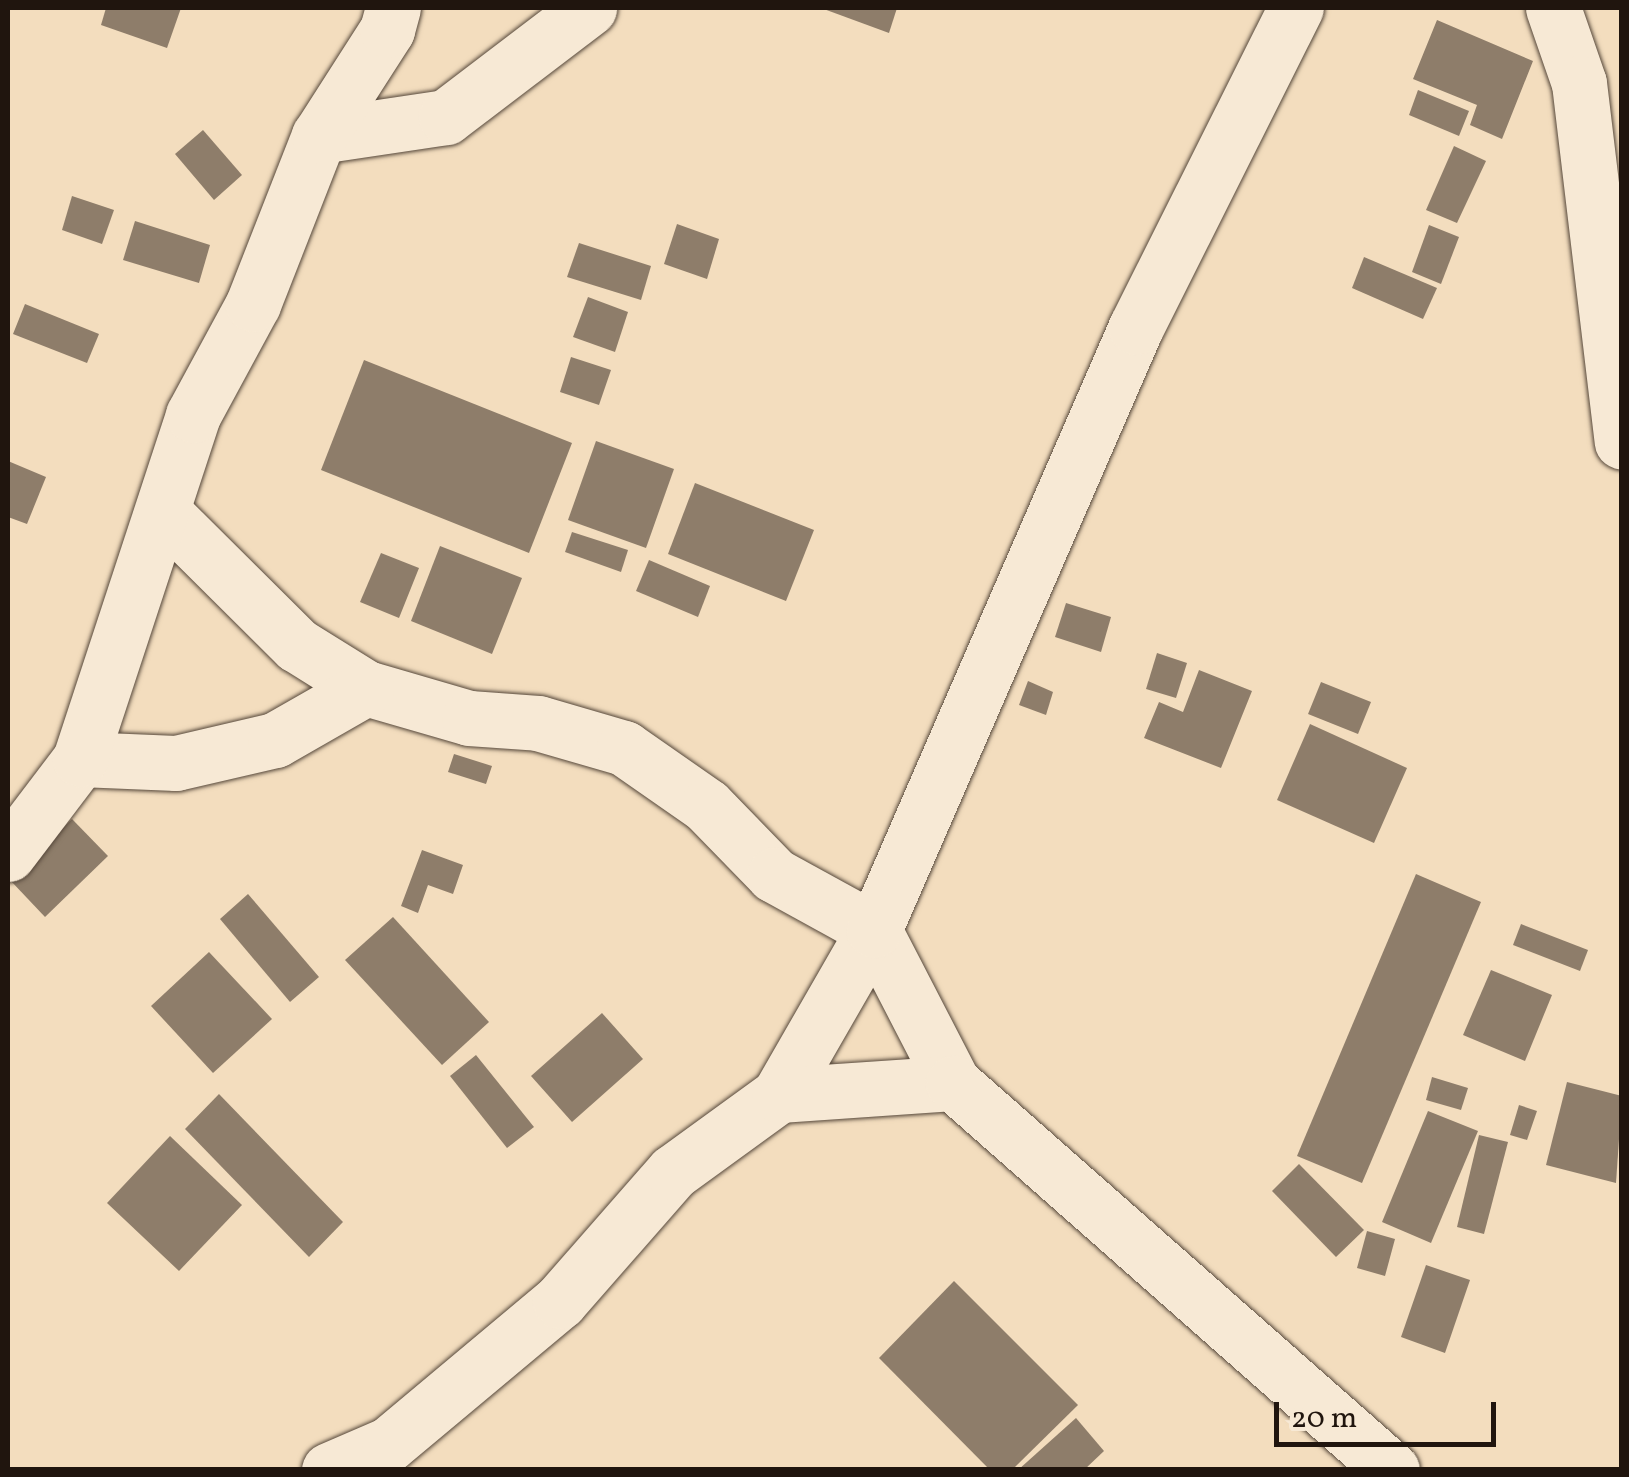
<!DOCTYPE html>
<style>
body{margin:0}
#map{position:relative;width:1629px;height:1477px;overflow:hidden;background:#f3ddbe;font-family:Vollkorn,serif}
div>[style]{position:absolute}
.building>*{inset:0;background:#8e7d6a}
.roads{filter:drop-shadow(0 0 2px #55473a) drop-shadow(0 0 2px #55473a)}
.minor>*{height:55px;margin:-27.5px;padding:0 27.5px;transform-origin:27.5px;border-radius:27.5px;background:#f7e9d5}
span{translate:-50% -50%;white-space:nowrap;text-align:center;line-height:1.15;-webkit-text-stroke:8px #f7e9d5;paint-order:stroke}
.frame{position:absolute;inset:0;border:10px solid #20150e;pointer-events:none}
.scale{position:absolute;left:1274px;top:1402px;width:222px;height:45px;box-sizing:border-box;border:5px solid #20150e;border-top:0;padding-left:12px;font-size:30px;line-height:35px;white-space:nowrap;color:#20150e;-webkit-text-stroke:8px #f7e9d5;paint-order:stroke}
</style>
<div id="map">
<div class="building">
<i style="clip-path:polygon(106px 8px,181px 8px,167px 48px,101px 25px)"></i>
<i style="clip-path:polygon(821px 8px,897px 8px,889px 33px)"></i>
<i style="clip-path:polygon(1437px 20px,1533px 61px,1502px 139px,1470px 125px,1477px 105px,1413px 79px)"></i>
<i style="clip-path:polygon(1418px 90px,1469px 111px,1459px 136px,1409px 115px)"></i>
<i style="clip-path:polygon(203px 130px,242px 175px,214px 200px,175px 154px)"></i>
<i style="clip-path:polygon(1454px 146px,1486px 161px,1457px 223px,1426px 210px)"></i>
<i style="clip-path:polygon(72px 196px,114px 210px,102px 244px,62px 230px)"></i>
<i style="clip-path:polygon(135px 221px,210px 245px,199px 283px,123px 260px)"></i>
<i style="clip-path:polygon(677px 224px,719px 239px,707px 279px,664px 264px)"></i>
<i style="clip-path:polygon(1429px 225px,1459px 237px,1441px 284px,1412px 272px)"></i>
<i style="clip-path:polygon(579px 243px,651px 266px,641px 300px,567px 277px)"></i>
<i style="clip-path:polygon(1364px 257px,1437px 288px,1423px 319px,1352px 288px)"></i>
<i style="clip-path:polygon(588px 297px,628px 312px,615px 352px,573px 337px)"></i>
<i style="clip-path:polygon(25px 304px,99px 334px,87px 363px,13px 334px)"></i>
<i style="clip-path:polygon(571px 357px,611px 370px,599px 405px,560px 392px)"></i>
<i style="clip-path:polygon(364px 360px,572px 443px,529px 553px,321px 470px)"></i>
<i style="clip-path:polygon(596px 441px,674px 469px,646px 548px,568px 520px)"></i>
<i style="clip-path:polygon(8px 461px,46px 477px,27px 524px,8px 517px)"></i>
<i style="clip-path:polygon(695px 483px,814px 530px,786px 601px,668px 554px)"></i>
<i style="clip-path:polygon(572px 532px,628px 550px,621px 572px,565px 552px)"></i>
<i style="clip-path:polygon(440px 546px,522px 578px,492px 654px,411px 621px)"></i>
<i style="clip-path:polygon(381px 553px,419px 568px,399px 618px,360px 602px)"></i>
<i style="clip-path:polygon(649px 560px,710px 586px,698px 617px,636px 591px)"></i>
<i style="clip-path:polygon(1066px 603px,1111px 617px,1101px 652px,1055px 637px)"></i>
<i style="clip-path:polygon(1157px 653px,1187px 663px,1176px 698px,1146px 689px)"></i>
<i style="clip-path:polygon(1199px 670px,1252px 691px,1221px 768px,1144px 738px,1159px 702px,1183px 712px)"></i>
<i style="clip-path:polygon(1028px 681px,1053px 692px,1046px 715px,1019px 705px)"></i>
<i style="clip-path:polygon(1321px 682px,1371px 702px,1358px 734px,1308px 714px)"></i>
<i style="clip-path:polygon(1310px 724px,1407px 768px,1374px 843px,1277px 800px)"></i>
<i style="clip-path:polygon(454px 754px,492px 766px,486px 784px,448px 772px)"></i>
<i style="clip-path:polygon(72px 819px,108px 856px,45px 917px,10px 880px)"></i>
<i style="clip-path:polygon(422px 850px,463px 865px,453px 894px,428px 885px,418px 913px,401px 906px)"></i>
<i style="clip-path:polygon(1416px 874px,1481px 902px,1362px 1183px,1297px 1156px)"></i>
<i style="clip-path:polygon(248px 894px,319px 977px,290px 1002px,220px 919px)"></i>
<i style="clip-path:polygon(393px 917px,489px 1022px,442px 1065px,345px 960px)"></i>
<i style="clip-path:polygon(1521px 924px,1588px 950px,1580px 971px,1513px 945px)"></i>
<i style="clip-path:polygon(209px 952px,272px 1019px,213px 1073px,151px 1006px)"></i>
<i style="clip-path:polygon(1491px 970px,1552px 995px,1525px 1061px,1463px 1035px)"></i>
<i style="clip-path:polygon(602px 1013px,643px 1059px,572px 1122px,531px 1076px)"></i>
<i style="clip-path:polygon(476px 1055px,534px 1127px,507px 1148px,450px 1076px)"></i>
<i style="clip-path:polygon(1432px 1077px,1468px 1088px,1461px 1110px,1426px 1100px)"></i>
<i style="clip-path:polygon(1567px 1082px,1622px 1096px,1616px 1183px,1546px 1165px)"></i>
<i style="clip-path:polygon(219px 1094px,343px 1222px,309px 1257px,185px 1129px)"></i>
<i style="clip-path:polygon(1519px 1105px,1537px 1111px,1527px 1140px,1510px 1135px)"></i>
<i style="clip-path:polygon(1428px 1111px,1478px 1131px,1431px 1243px,1382px 1222px)"></i>
<i style="clip-path:polygon(1479px 1135px,1508px 1142px,1484px 1234px,1457px 1227px)"></i>
<i style="clip-path:polygon(170px 1136px,242px 1205px,179px 1271px,107px 1203px)"></i>
<i style="clip-path:polygon(1299px 1164px,1364px 1230px,1336px 1257px,1272px 1191px)"></i>
<i style="clip-path:polygon(1367px 1231px,1395px 1239px,1385px 1276px,1357px 1268px)"></i>
<i style="clip-path:polygon(1426px 1265px,1470px 1280px,1445px 1353px,1401px 1337px)"></i>
<i style="clip-path:polygon(954px 1281px,1078px 1405px,1012px 1470px,990px 1470px,879px 1358px)"></i>
<i style="clip-path:polygon(1076px 1418px,1104px 1451px,1084px 1470px,1018px 1470px)"></i>
</div>
<div class="roads">
<div class="minor">
<i style="left:1553px;top:8px;width:79px;rotate:70.9deg"></i>
<i style="left:1579px;top:83px;width:361px;rotate:83.2deg"></i>
<i style="left:319px;top:136px;width:128px;rotate:-8.5deg"></i>
<i style="left:446px;top:117px;width:180px;rotate:-37.3deg"></i>
<i style="left:163px;top:512px;width:189px;rotate:44.8deg"></i>
<i style="left:297px;top:645px;width:81px;rotate:31.9deg"></i>
<i style="left:366px;top:688px;width:107px;rotate:16.2deg"></i>
<i style="left:469px;top:718px;width:69px;rotate:4.1deg"></i>
<i style="left:538px;top:723px;width:90px;rotate:16.2deg"></i>
<i style="left:624px;top:748px;width:101px;rotate:34.9deg"></i>
<i style="left:707px;top:806px;width:96px;rotate:45.8deg"></i>
<i style="left:774px;top:875px;width:114px;rotate:28.8deg"></i>
<i style="left:874px;top:930px;width:172px;rotate:62.7deg"></i>
<i style="left:80px;top:759px;width:96px;rotate:2.4deg"></i>
<i style="left:176px;top:763px;width:102px;rotate:-13.1deg"></i>
<i style="left:275px;top:740px;width:105px;rotate:-29.7deg"></i>
<i style="left:8px;top:854px;width:119px;rotate:-52.8deg"></i>
<i style="left:80px;top:759px;width:362px;rotate:-71.8deg"></i>
<i style="left:193px;top:415px;width:126px;rotate:-61.6deg"></i>
<i style="left:253px;top:304px;width:180px;rotate:-68.6deg"></i>
<i style="left:319px;top:136px;width:126px;rotate:-57.3deg"></i>
<i style="left:387px;top:30px;width:23px;rotate:-75deg"></i>
<i style="left:779px;top:1095px;width:190px;rotate:-60.1deg"></i>
<i style="left:874px;top:930px;width:657px;rotate:-66.52deg"></i>
<i style="left:1136px;top:327px;width:357px;rotate:-63.4deg"></i>
<i style="left:329px;top:1470px;width:65px;rotate:-23.4deg"></i>
<i style="left:389px;top:1444px;width:223px;rotate:-39.9deg"></i>
<i style="left:560px;top:1301px;width:171px;rotate:-48.8deg"></i>
<i style="left:673px;top:1172px;width:131px;rotate:-36deg"></i>
<i style="left:779px;top:1095px;width:174px;rotate:-3.9deg"></i>
<i style="left:953px;top:1083px;width:585px;rotate:41.4deg"></i>
</div>
</div>
<div class="frame"></div>
<div class="scale">20 m</div>
</div>
